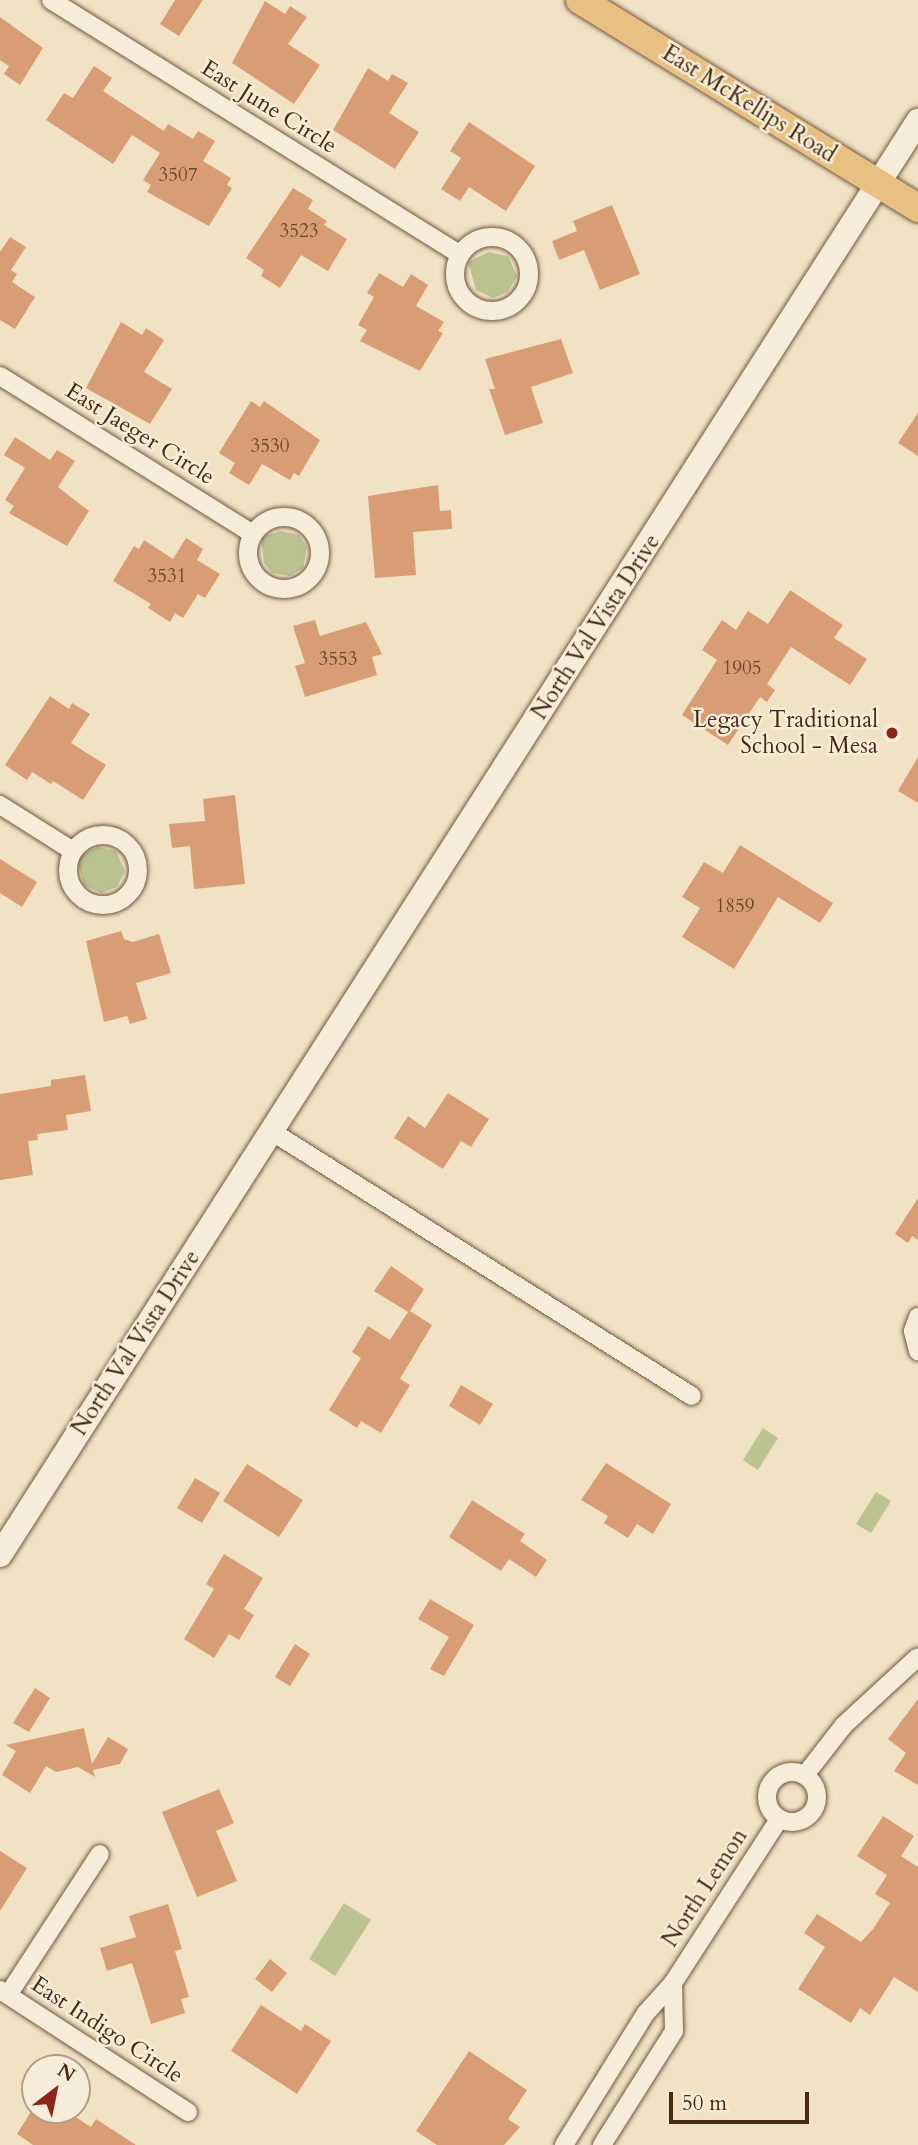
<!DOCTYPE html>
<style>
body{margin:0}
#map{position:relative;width:918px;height:2145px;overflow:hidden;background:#f1e2c4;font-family:Cardo,serif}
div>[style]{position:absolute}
.green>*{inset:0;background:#bcc392}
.building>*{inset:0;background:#d99d75}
.roads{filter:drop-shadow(0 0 2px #71573e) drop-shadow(0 0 2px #71573e)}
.minor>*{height:18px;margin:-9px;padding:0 9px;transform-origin:9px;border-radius:9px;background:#f6ecd9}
.minor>.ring{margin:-9px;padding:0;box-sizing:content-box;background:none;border:18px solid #f6ecd9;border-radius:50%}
.secondary>*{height:24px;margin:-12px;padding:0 12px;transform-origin:12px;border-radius:12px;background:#f6ecd9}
.primary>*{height:28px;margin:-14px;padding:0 14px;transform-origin:14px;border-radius:14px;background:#e8c182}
.dots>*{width:19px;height:19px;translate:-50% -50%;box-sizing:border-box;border:4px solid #f6ecd9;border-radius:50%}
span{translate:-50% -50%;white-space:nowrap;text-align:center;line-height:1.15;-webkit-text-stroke:5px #f6ecd9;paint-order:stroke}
.number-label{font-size:19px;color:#6b462a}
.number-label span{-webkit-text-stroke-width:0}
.street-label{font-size:23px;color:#462911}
.poi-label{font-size:23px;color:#462911}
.right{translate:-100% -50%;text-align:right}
.north{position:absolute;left:21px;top:2054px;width:70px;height:70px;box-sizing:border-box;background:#f6ecd9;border:2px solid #b09e89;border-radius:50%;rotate:32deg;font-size:19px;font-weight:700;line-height:28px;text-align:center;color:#462911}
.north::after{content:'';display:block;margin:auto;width:24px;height:32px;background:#8f2418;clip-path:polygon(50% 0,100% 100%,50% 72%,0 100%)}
.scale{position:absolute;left:669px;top:2092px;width:140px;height:32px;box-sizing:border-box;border:4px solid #462911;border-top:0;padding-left:9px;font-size:21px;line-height:24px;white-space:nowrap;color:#462911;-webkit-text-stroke:5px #f6ecd9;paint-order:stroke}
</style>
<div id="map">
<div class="green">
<i style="clip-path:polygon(489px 252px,508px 256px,517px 276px,508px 292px,493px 298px,476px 290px,468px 262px)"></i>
<i style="clip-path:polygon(281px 531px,299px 535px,307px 547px,303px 568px,290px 576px,272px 573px,264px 563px,261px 537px)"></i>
<i style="clip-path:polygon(98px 847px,116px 851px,125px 871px,117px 887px,101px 893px,84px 885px,76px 857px)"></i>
<i style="clip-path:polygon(763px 1428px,778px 1438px,758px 1470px,743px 1460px)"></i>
<i style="clip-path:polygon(876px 1492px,891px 1501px,871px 1533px,856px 1524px)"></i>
<i style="clip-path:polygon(344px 1903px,371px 1920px,335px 1976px,309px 1959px)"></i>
</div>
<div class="building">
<i style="clip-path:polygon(175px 0,203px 0,179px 36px,160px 24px)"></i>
<i style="clip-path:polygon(265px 1px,285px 14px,290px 6px,307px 17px,288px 44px,320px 65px,294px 104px,232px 63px)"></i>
<i style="clip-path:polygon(0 17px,43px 48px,20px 85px,4px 74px,9px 66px,0 60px)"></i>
<i style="clip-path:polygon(94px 66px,112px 78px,103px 91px,164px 131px,168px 124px,193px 139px,198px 131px,215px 141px,203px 161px,231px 178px,227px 185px,232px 188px,209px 226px,147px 192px,151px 185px,143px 180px,160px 153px,132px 135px,113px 164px,46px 120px,64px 93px,73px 98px)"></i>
<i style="clip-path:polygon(368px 68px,388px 81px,392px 74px,408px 83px,389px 113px,419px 132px,395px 169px,333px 130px)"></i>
<i style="clip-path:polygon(469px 122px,535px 166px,506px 211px,469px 187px,460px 201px,441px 189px,461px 158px,450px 151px)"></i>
<i style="clip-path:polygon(293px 188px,313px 200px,308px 209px,327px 221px,324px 225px,347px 239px,328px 271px,301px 255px,280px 288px,261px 276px,264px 270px,246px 258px)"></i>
<i style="clip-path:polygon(612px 205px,640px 274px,600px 290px,584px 250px,559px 260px,552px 241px,577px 231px,573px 221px)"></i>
<i style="clip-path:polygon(10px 237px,26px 247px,11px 270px,17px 274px,12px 282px,35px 297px,15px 329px,0 320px,0 252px)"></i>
<i style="clip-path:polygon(379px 273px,403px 287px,411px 274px,428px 285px,416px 306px,444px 322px,438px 331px,443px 333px,420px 371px,360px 341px,367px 330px,358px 325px,374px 297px,367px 293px)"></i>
<i style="clip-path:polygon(121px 322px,142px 335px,146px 328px,164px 340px,144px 372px,172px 389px,150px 424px,86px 388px)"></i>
<i style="clip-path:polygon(561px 339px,573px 373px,531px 387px,543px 423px,505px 435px,489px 389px,495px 389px,485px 359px)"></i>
<i style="clip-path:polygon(251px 401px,260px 407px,264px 401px,320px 440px,299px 476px,294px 473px,290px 480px,262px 464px,249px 485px,229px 473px,235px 463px,219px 453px)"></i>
<i style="clip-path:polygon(918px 413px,918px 456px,898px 443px)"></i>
<i style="clip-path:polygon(15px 437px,50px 460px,57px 450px,75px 461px,58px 487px,89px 511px,67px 546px,9px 513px,14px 506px,5px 500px,25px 468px,4px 455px)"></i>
<i style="clip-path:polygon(438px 485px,440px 511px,451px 510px,452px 529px,413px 532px,416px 575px,375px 578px,368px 496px)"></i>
<i style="clip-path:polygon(186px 538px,203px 549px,197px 560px,220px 574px,205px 598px,198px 594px,183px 618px,175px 613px,170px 622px,148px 608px,151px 604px,113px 581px,134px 546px,139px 549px,144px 540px,173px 559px)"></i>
<i style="clip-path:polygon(790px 590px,843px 625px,834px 638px,867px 659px,850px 685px,791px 647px,767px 684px,775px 690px,767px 702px,760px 697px,728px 745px,682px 715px,717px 660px,702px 650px,722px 620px,736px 630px,748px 611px,768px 624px)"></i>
<i style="clip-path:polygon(315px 620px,320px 636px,366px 622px,382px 654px,372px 657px,377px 675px,305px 697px,295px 666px,305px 663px,293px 626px)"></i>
<i style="clip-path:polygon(50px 696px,69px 709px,72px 703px,90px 714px,71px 743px,106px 765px,83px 800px,53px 781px,51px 784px,32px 772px,27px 780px,5px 765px)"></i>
<i style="clip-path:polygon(918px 757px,918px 803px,898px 791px)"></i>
<i style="clip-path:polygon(235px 795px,245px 884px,194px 889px,190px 846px,172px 848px,169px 824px,205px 821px,203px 799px)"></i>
<i style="clip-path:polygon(740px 845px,833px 903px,820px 923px,778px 897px,734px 969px,682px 937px,700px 908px,682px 897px,704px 862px,723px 873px)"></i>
<i style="clip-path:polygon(0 859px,37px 882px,22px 907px,0 893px)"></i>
<i style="clip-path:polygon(121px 931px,124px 939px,133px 942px,159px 934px,171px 973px,136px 983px,147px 1019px,130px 1024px,127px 1016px,104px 1022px,86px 941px)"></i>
<i style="clip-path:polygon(85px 1075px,91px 1111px,66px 1115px,68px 1130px,37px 1134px,38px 1140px,28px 1141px,33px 1175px,0 1180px,0 1094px,51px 1086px,51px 1080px)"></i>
<i style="clip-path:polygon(448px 1093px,489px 1119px,471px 1147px,461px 1141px,443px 1169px,394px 1138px,408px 1116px,425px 1128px)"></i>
<i style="clip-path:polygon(918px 1198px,918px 1240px,912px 1236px,908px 1243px,895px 1234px)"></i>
<i style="clip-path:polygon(391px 1266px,424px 1289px,410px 1311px,432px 1325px,400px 1379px,410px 1385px,381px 1433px,361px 1421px,357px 1428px,329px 1410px,361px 1358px,352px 1352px,368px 1326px,390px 1340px,408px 1312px,374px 1291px)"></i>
<i style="clip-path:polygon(461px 1385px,493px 1404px,480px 1425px,449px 1406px)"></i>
<i style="clip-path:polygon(606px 1463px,671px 1504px,653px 1534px,637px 1524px,628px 1538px,604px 1523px,608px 1516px,581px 1500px)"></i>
<i style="clip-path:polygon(247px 1464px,303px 1500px,279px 1537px,223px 1501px)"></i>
<i style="clip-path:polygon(195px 1478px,220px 1493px,202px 1523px,177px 1508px)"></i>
<i style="clip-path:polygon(472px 1500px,525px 1534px,520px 1541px,547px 1560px,536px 1577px,509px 1559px,501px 1571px,449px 1537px)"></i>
<i style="clip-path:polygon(224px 1554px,263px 1578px,244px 1609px,254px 1615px,239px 1640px,229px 1634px,214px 1658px,184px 1639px,214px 1589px,206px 1584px)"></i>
<i style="clip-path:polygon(430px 1599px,474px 1625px,444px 1676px,430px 1669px,449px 1637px,418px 1619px)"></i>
<i style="clip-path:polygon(295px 1644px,310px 1654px,290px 1686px,275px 1677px)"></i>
<i style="clip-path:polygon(35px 1688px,50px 1698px,29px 1732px,13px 1723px)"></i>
<i style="clip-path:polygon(918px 1699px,918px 1785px,894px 1771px,906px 1753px,888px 1739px)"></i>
<i style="clip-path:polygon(84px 1728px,92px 1764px,108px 1737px,128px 1749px,120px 1764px,93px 1770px,95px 1777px,78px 1767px,56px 1772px,46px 1766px,30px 1793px,2px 1775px,16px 1751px,6px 1745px)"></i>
<i style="clip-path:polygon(219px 1789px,234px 1823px,216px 1831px,237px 1881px,197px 1897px,162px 1812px)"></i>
<i style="clip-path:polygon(883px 1816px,914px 1836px,901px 1856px,918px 1867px,918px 1992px,894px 1977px,870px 2015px,860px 2008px,851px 2023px,798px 1989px,825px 1947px,804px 1933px,817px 1914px,861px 1942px,873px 1929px,890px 1903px,875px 1894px,887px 1875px,857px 1856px)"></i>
<i style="clip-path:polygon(0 1851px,27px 1868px,0 1911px)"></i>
<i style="clip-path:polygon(168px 1904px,182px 1949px,175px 1951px,189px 1997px,181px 1999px,185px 2013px,151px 2024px,132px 1963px,107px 1971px,100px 1948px,136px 1937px,129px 1916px)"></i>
<i style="clip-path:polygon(270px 1959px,287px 1973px,272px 1992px,255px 1979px)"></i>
<i style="clip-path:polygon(261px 2005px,301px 2031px,305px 2024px,331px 2041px,297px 2094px,231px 2051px)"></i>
<i style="clip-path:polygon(469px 2051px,527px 2090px,508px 2119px,520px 2127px,504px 2145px,437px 2145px,416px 2131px)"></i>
<i style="clip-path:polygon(32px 2110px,65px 2110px,91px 2127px,96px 2119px,136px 2145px,33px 2145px,17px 2134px)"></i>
</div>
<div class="roads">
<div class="minor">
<i style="left:51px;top:0;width:482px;rotate:31.9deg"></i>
<i class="ring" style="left:455px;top:237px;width:56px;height:56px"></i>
<i style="left:0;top:376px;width:298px;rotate:32deg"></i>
<i class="ring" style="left:248px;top:517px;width:54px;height:54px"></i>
<i style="left:0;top:805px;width:86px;rotate:32.2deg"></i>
<i class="ring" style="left:68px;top:835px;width:52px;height:52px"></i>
<i style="left:271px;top:1131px;width:497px;rotate:32.2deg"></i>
<i style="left:918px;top:1317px;width:15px;rotate:110deg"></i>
<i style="left:913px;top:1331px;width:21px;rotate:76deg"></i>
<i class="ring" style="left:767px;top:1772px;width:32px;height:32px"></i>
<i style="left:805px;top:1775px;width:63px;rotate:-52deg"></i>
<i style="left:844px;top:1725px;width:100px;rotate:-42.6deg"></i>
<i style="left:0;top:1990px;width:224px;rotate:33deg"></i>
<i style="left:8px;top:1995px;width:168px;rotate:-56.9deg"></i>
<i style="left:564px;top:2145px;width:155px;rotate:-58.2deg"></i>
<i style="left:646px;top:2013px;width:40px;rotate:-48deg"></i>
<i style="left:673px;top:1983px;width:195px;rotate:-57.1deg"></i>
<i style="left:602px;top:2145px;width:135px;rotate:-57.7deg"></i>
<i style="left:674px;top:2031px;width:48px;rotate:-91.2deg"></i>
</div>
<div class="secondary">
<i style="left:0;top:1555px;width:1703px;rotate:-57.37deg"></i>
</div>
<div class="primary">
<i style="left:580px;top:0;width:397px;rotate:31.6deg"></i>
</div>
</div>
<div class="dots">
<i style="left:892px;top:733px;background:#8f2418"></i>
</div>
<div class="number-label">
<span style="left:178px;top:176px">3507</span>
<span style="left:299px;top:232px">3523</span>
<span style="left:270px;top:447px">3530</span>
<span style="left:167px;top:577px">3531</span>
<span style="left:338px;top:660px">3553</span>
<span style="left:742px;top:669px">1905</span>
<span style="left:735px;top:907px">1859</span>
</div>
<div class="street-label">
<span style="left:749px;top:104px;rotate:32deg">East McKellips Road</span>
<span style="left:269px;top:107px;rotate:32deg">East June Circle</span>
<span style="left:140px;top:434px;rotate:32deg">East Jaeger Circle</span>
<span style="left:596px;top:627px;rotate:-57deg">North Val Vista Drive</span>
<span style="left:136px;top:1343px;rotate:-57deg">North Val Vista Drive</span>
<span style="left:705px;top:1888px;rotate:-57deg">North Lemon</span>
<span style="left:107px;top:2030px;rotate:33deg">East Indigo Circle</span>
</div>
<div class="poi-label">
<span class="right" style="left:878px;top:733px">Legacy Traditional<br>School - Mesa</span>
</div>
<div class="north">N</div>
<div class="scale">50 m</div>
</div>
